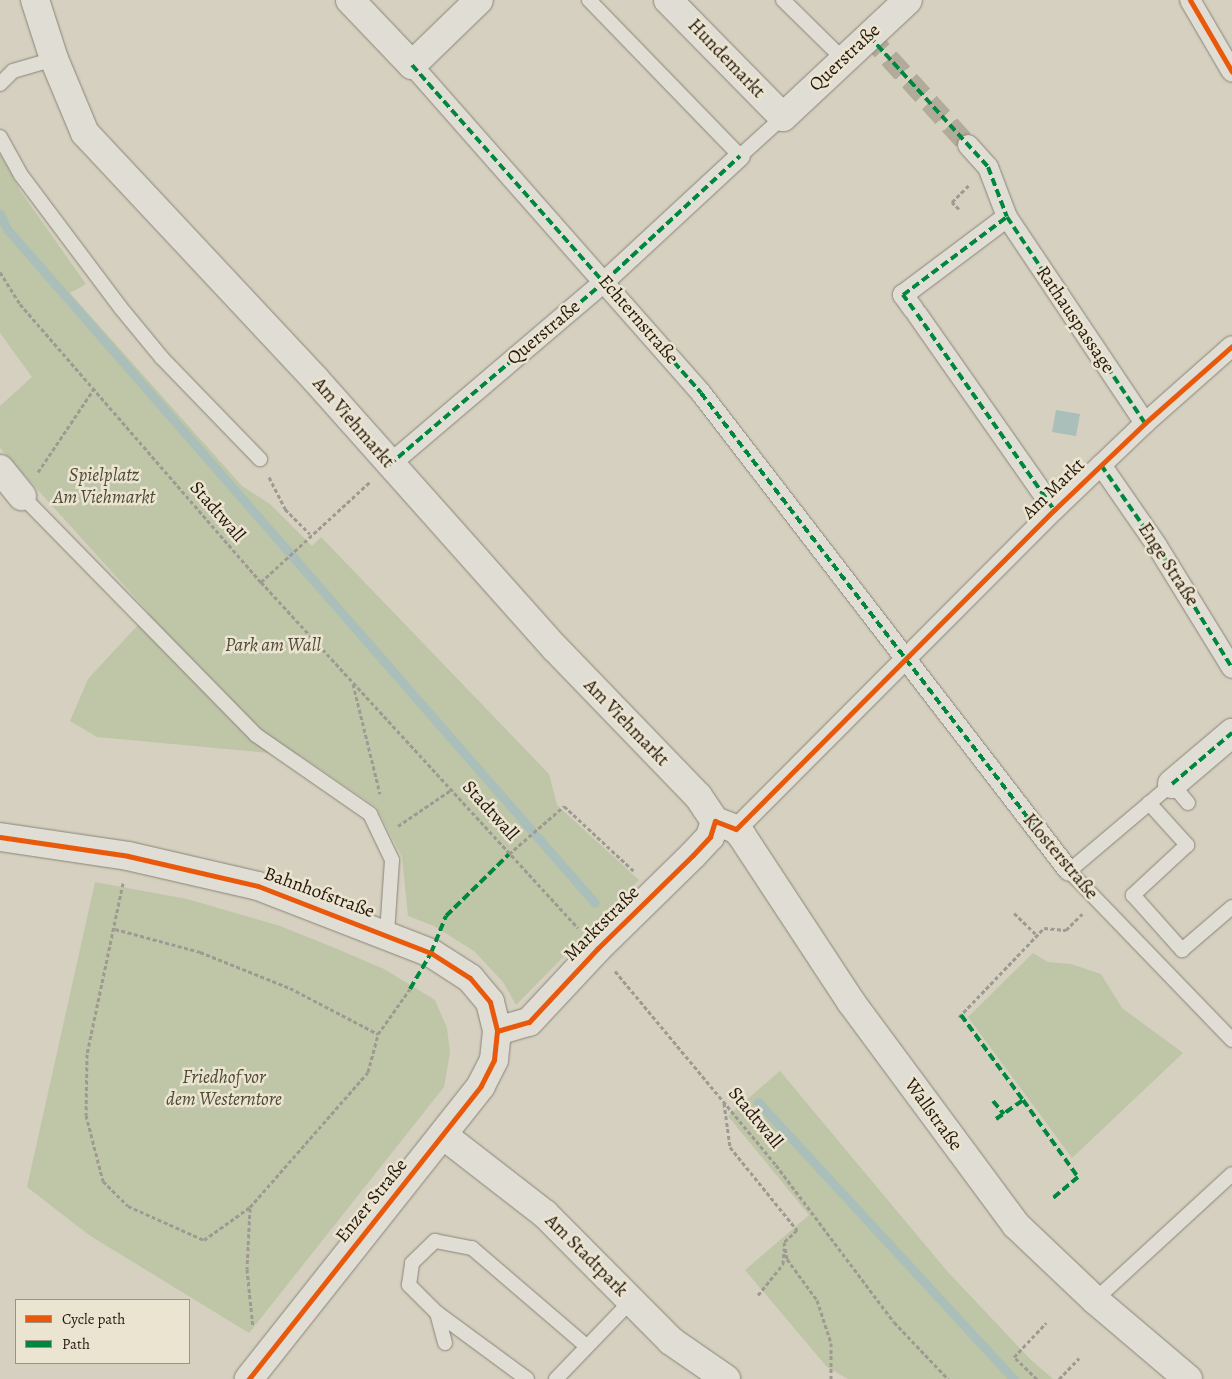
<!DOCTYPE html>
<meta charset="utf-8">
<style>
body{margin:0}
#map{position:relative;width:1232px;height:1379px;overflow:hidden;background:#d5d0bf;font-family:Alegreya,serif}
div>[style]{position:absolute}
.green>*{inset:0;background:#bec6a7}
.water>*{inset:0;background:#aabeba}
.stream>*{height:9px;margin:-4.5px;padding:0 4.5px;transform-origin:4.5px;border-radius:4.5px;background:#aabeba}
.pedestrian-tunnel>*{height:20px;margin-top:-10px;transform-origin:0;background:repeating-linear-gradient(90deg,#b2ab9b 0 20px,transparent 0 30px)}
.path>*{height:3px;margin-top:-1.5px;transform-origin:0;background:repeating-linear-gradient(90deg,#9e9a92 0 4px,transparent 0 6.5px)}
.roads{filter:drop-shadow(0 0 1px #898479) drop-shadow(0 0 1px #898479)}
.service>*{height:14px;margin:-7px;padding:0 7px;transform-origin:7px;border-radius:7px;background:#e0ddd4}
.pedestrian>*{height:20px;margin:-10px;padding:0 10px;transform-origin:10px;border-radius:10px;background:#e0ddd4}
.minor>*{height:28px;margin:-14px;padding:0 14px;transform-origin:14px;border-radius:14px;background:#e0ddd4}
.quiet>*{height:4px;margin-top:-2px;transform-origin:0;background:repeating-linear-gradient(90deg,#00873e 0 8px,transparent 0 12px)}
.cycleway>*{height:5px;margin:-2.5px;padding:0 2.5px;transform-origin:2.5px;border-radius:2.5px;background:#e8590c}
span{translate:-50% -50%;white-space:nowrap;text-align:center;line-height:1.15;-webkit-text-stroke:5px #eae4d0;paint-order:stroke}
.street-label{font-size:19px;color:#26170d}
.park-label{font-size:19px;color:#4e4935;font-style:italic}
.legend{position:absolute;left:15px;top:1299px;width:175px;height:65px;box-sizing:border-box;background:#eae4d0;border:1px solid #9c9282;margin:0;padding:6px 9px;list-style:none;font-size:15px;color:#26170d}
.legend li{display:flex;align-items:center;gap:10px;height:25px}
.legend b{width:25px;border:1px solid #9c9282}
</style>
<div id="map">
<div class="green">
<i style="clip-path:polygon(0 154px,21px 192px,86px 284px,70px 293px,242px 486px,270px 504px,312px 546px,321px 537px,549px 774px,557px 805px,639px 880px,516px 1005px,503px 982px,474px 951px,434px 926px,408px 916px,402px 857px,376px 807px,301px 756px,97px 737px,70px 721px,88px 679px,149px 613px,0 448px,0 406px,32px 377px,0 333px)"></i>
<i style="clip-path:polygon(95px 882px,187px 899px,280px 926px,342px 951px,384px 969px,435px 1000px,447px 1028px,450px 1053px,444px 1087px,249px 1333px,89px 1235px,27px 1187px)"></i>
<i style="clip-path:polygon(1033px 953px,1048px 962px,1071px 964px,1101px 974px,1122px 1008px,1183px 1053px,1072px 1158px,968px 1017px)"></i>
<i style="clip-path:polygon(780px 1071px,947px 1271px,1030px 1359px,1053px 1379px,848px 1379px,827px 1367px,745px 1270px,809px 1215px,728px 1116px)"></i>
</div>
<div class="water">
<i style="clip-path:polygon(1056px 410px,1080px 414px,1076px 436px,1052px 432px)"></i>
</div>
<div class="stream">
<i style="left:0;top:214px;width:17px;rotate:65deg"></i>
<i style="left:7px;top:229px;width:894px;rotate:48.9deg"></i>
<i style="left:758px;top:1102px;width:377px;rotate:47.3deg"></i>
</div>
<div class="pedestrian-tunnel">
<i style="left:869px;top:36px;width:147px;rotate:47.8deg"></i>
</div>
<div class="path">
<i style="left:959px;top:209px;width:10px;rotate:-135deg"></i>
<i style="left:952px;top:202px;width:25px;rotate:-45deg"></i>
<i style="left:0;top:272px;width:38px;rotate:58deg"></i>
<i style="left:20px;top:304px;width:368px;rotate:49.1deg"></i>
<i style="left:261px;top:582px;width:469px;rotate:47.5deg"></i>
<i style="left:38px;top:472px;width:99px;rotate:-56.1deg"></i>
<i style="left:269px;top:477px;width:36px;rotate:63deg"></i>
<i style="left:285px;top:509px;width:35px;rotate:45deg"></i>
<i style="left:261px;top:582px;width:149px;rotate:-42.6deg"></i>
<i style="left:353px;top:684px;width:113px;rotate:76.2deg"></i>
<i style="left:398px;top:826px;width:64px;rotate:-34.2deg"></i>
<i style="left:509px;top:854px;width:73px;rotate:-41.1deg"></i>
<i style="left:564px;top:806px;width:97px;rotate:42.9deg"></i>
<i style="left:123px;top:883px;width:175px;rotate:101.9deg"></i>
<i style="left:87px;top:1054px;width:61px;rotate:90.9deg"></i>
<i style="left:86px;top:1115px;width:68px;rotate:75.6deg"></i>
<i style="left:103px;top:1181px;width:35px;rotate:45deg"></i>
<i style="left:128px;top:1206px;width:83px;rotate:24.1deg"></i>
<i style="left:204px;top:1240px;width:57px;rotate:-35.7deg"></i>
<i style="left:250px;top:1207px;width:179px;rotate:-48.8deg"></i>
<i style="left:368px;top:1072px;width:39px;rotate:-75deg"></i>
<i style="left:378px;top:1034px;width:55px;rotate:-54.6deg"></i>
<i style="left:1014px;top:913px;width:32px;rotate:44deg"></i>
<i style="left:115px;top:929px;width:88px;rotate:15.1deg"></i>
<i style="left:200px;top:952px;width:97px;rotate:21.8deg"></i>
<i style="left:290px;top:988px;width:99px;rotate:27.6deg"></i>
<i style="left:615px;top:971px;width:252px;rotate:50.3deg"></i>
<i style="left:776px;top:1165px;width:196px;rotate:53.1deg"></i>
<i style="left:894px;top:1322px;width:79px;rotate:46.5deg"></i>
<i style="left:959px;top:1017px;width:123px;rotate:-46.3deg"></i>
<i style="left:1044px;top:928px;width:22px;rotate:5deg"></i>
<i style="left:1066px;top:930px;width:23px;rotate:-45deg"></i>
<i style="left:724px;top:1103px;width:44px;rotate:82.2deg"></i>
<i style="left:730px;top:1147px;width:107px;rotate:51.1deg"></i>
<i style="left:797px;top:1230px;width:18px;rotate:137deg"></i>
<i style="left:784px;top:1242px;width:17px;rotate:80deg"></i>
<i style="left:787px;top:1259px;width:51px;rotate:53.8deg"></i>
<i style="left:817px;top:1300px;width:45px;rotate:72deg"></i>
<i style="left:831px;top:1343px;width:36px;rotate:90deg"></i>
<i style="left:250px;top:1208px;width:61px;rotate:92.8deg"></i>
<i style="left:247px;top:1269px;width:59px;rotate:84.2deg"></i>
<i style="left:758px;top:1295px;width:40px;rotate:-51deg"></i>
<i style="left:783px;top:1264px;width:16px;rotate:-86deg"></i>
<i style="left:1037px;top:1379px;width:32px;rotate:-136deg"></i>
<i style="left:1014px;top:1357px;width:47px;rotate:-46.7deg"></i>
<i style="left:1059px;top:1379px;width:29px;rotate:-46deg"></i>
</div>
<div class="roads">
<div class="service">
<i style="left:589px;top:0;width:217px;rotate:45.9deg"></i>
<i style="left:740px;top:156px;width:58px;rotate:-42.2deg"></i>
<i style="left:783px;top:0;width:84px;rotate:44.5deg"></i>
<i style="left:0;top:84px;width:18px;rotate:-45deg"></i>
<i style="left:13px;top:71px;width:43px;rotate:-16.3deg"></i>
<i style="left:0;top:137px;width:43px;rotate:61.1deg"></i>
<i style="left:21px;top:175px;width:165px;rotate:53.1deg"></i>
<i style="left:120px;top:307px;width:66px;rotate:50.5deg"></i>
<i style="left:162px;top:358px;width:141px;rotate:45.9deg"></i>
<i style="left:22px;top:496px;width:334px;rotate:45.6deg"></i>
<i style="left:256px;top:735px;width:139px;rotate:34.7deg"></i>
<i style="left:370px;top:814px;width:51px;rotate:64.4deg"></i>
<i style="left:392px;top:860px;width:74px;rotate:93.9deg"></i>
<i style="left:1149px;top:803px;width:57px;rotate:47.9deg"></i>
<i style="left:1187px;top:845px;width:74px;rotate:137.2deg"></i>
<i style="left:1133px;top:895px;width:74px;rotate:48.3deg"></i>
<i style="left:1182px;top:950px;width:66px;rotate:-40.7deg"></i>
<i style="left:1188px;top:803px;width:25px;rotate:-130deg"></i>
<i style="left:1172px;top:784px;width:135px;rotate:139.8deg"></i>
<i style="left:1069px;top:871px;width:235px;rotate:46deg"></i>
<i style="left:1095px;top:1300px;width:186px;rotate:-42.6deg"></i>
<i style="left:437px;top:1313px;width:31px;rotate:75deg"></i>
<i style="left:527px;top:1379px;width:112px;rotate:-143.7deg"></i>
<i style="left:437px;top:1313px;width:40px;rotate:-135deg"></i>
<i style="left:409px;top:1285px;width:22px;rotate:-82deg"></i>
<i style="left:412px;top:1263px;width:32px;rotate:-44deg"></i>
<i style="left:435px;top:1241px;width:38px;rotate:11deg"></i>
<i style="left:472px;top:1248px;width:149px;rotate:40.6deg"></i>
<i style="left:556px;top:1379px;width:108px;rotate:-46.1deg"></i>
</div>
<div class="pedestrian">
<i style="left:1190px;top:0;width:83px;rotate:59.7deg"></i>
<i style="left:412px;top:65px;width:437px;rotate:48.6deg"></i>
<i style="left:701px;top:393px;width:603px;rotate:52.41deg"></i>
<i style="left:968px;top:145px;width:30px;rotate:48deg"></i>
<i style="left:988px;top:167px;width:53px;rotate:69.2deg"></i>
<i style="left:1007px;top:217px;width:248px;rotate:56.2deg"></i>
<i style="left:914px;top:310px;width:19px;rotate:-126deg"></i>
<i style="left:903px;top:295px;width:130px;rotate:-36.9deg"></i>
<i style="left:917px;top:314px;width:239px;rotate:55deg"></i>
<i style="left:389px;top:465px;width:284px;rotate:-40.4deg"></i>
<i style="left:605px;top:281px;width:184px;rotate:-42.8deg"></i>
<i style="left:1101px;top:465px;width:98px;rotate:55.3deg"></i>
<i style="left:1157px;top:546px;width:143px;rotate:58.4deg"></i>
<i style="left:736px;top:829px;width:450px;rotate:-45.1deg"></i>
<i style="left:1054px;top:510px;width:126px;rotate:-43.7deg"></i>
<i style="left:1145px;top:423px;width:116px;rotate:-41.5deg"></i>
</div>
<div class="minor">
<i style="left:35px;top:0;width:62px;rotate:72.1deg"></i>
<i style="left:54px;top:59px;width:80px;rotate:67.3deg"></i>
<i style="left:85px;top:133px;width:338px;rotate:46.9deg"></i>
<i style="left:316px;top:380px;width:359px;rotate:48.3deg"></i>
<i style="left:555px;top:648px;width:206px;rotate:46deg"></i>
<i style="left:698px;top:796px;width:30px;rotate:56deg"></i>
<i style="left:350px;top:0;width:90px;rotate:46.4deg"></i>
<i style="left:412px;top:65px;width:93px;rotate:-44.1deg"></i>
<i style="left:668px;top:0;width:164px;rotate:45.5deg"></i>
<i style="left:783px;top:117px;width:171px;rotate:-43.1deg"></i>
<i style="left:0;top:469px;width:35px;rotate:51deg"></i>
<i style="left:1172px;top:784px;width:79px;rotate:-40.4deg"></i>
<i style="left:715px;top:821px;width:22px;rotate:21deg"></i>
<i style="left:736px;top:829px;width:9px;rotate:49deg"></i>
<i style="left:742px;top:836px;width:199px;rotate:56.7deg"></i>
<i style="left:851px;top:1002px;width:277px;rotate:53.5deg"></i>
<i style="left:1016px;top:1225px;width:109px;rotate:43.5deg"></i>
<i style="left:1095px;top:1300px;width:122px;rotate:40.3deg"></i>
<i style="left:0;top:837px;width:129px;rotate:8.4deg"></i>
<i style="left:128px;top:856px;width:133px;rotate:13deg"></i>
<i style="left:258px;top:886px;width:186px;rotate:21.2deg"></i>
<i style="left:431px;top:953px;width:46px;rotate:32.7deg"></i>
<i style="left:470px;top:978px;width:31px;rotate:50deg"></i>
<i style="left:490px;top:1002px;width:30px;rotate:76deg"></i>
<i style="left:497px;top:1031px;width:29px;rotate:96deg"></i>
<i style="left:494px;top:1060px;width:29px;rotate:117deg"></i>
<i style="left:481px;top:1086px;width:374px;rotate:128.4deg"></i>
<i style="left:497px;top:1031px;width:33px;rotate:-16deg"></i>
<i style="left:529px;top:1022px;width:100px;rotate:-47deg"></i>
<i style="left:597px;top:949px;width:134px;rotate:-44.4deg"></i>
<i style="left:693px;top:855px;width:25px;rotate:-47deg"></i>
<i style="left:710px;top:837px;width:17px;rotate:-73deg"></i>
<i style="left:443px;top:1135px;width:129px;rotate:37.8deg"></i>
<i style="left:545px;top:1214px;width:179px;rotate:45.2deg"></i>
<i style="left:671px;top:1341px;width:67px;rotate:34.6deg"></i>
</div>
</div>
<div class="quiet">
<i style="left:869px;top:36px;width:177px;rotate:47.7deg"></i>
<i style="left:988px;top:167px;width:53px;rotate:69.2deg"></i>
<i style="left:1007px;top:217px;width:248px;rotate:56.2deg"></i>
<i style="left:412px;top:65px;width:437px;rotate:48.6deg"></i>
<i style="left:701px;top:393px;width:603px;rotate:52.41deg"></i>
<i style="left:914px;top:310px;width:19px;rotate:-126deg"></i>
<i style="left:903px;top:295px;width:130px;rotate:-36.9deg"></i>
<i style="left:917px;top:314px;width:239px;rotate:55deg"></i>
<i style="left:389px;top:465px;width:284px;rotate:-40.4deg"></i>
<i style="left:605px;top:281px;width:184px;rotate:-42.8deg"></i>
<i style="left:1101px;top:465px;width:98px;rotate:55.3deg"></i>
<i style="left:1157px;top:546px;width:143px;rotate:58.4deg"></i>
<i style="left:1172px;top:784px;width:79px;rotate:-40.4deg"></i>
<i style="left:410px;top:989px;width:42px;rotate:-59.7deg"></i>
<i style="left:431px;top:953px;width:40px;rotate:-68deg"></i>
<i style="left:446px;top:916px;width:88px;rotate:-44.5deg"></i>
<i style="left:961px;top:1015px;width:105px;rotate:53.9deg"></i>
<i style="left:993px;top:1101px;width:17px;rotate:50deg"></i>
<i style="left:996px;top:1119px;width:33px;rotate:-35deg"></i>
<i style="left:1023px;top:1100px;width:95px;rotate:54.5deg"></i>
<i style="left:1078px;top:1177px;width:33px;rotate:140deg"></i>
</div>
<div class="cycleway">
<i style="left:1190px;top:0;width:83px;rotate:59.7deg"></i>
<i style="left:0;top:837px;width:129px;rotate:8.4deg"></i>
<i style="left:128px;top:856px;width:133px;rotate:13deg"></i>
<i style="left:258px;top:886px;width:186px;rotate:21.2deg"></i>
<i style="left:431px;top:953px;width:46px;rotate:32.7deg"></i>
<i style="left:470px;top:978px;width:31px;rotate:50deg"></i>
<i style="left:490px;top:1002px;width:30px;rotate:76deg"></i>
<i style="left:497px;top:1031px;width:29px;rotate:96deg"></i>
<i style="left:494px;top:1060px;width:29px;rotate:117deg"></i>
<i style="left:481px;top:1086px;width:374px;rotate:128.4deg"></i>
<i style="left:497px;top:1031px;width:33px;rotate:-16deg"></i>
<i style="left:529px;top:1022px;width:100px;rotate:-47deg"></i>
<i style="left:597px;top:949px;width:134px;rotate:-44.4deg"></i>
<i style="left:693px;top:855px;width:25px;rotate:-47deg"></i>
<i style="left:710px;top:837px;width:17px;rotate:-73deg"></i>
<i style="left:715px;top:821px;width:22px;rotate:21deg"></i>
<i style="left:736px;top:829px;width:450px;rotate:-45.1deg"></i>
<i style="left:1054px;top:510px;width:126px;rotate:-43.7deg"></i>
<i style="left:1145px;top:423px;width:116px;rotate:-41.5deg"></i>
</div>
<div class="street-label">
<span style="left:845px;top:58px;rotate:-43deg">Querstraße</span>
<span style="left:726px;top:59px;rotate:46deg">Hundemarkt</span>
<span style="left:638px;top:320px;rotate:49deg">Echternstraße</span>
<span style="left:1075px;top:320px;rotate:56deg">Rathauspassage</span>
<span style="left:544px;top:333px;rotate:-40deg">Querstraße</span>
<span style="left:353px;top:423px;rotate:49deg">Am Viehmarkt</span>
<span style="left:1054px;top:489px;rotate:-44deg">Am Markt</span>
<span style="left:217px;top:512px;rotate:49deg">Stadtwall</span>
<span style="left:1168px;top:565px;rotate:57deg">Enge Straße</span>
<span style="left:626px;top:723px;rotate:46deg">Am Viehmarkt</span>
<span style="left:490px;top:811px;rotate:48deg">Stadtwall</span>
<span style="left:1060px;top:857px;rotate:50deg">Klosterstraße</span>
<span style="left:319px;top:893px;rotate:20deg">Bahnhofstraße</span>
<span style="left:602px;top:924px;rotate:-45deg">Marktstraße</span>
<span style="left:933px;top:1115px;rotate:54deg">Wallstraße</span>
<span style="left:755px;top:1118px;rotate:50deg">Stadtwall</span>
<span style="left:372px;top:1201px;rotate:-51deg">Enzer Straße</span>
<span style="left:586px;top:1256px;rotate:45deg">Am Stadtpark</span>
</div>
<div class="park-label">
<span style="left:104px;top:487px">Spielplatz<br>Am Viehmarkt</span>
<span style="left:273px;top:646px">Park am Wall</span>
<span style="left:224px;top:1089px">Friedhof vor<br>dem Westerntore</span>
</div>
<ul class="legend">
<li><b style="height:6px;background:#e8590c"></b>Cycle path</li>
<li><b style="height:6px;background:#00873e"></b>Path</li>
</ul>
</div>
